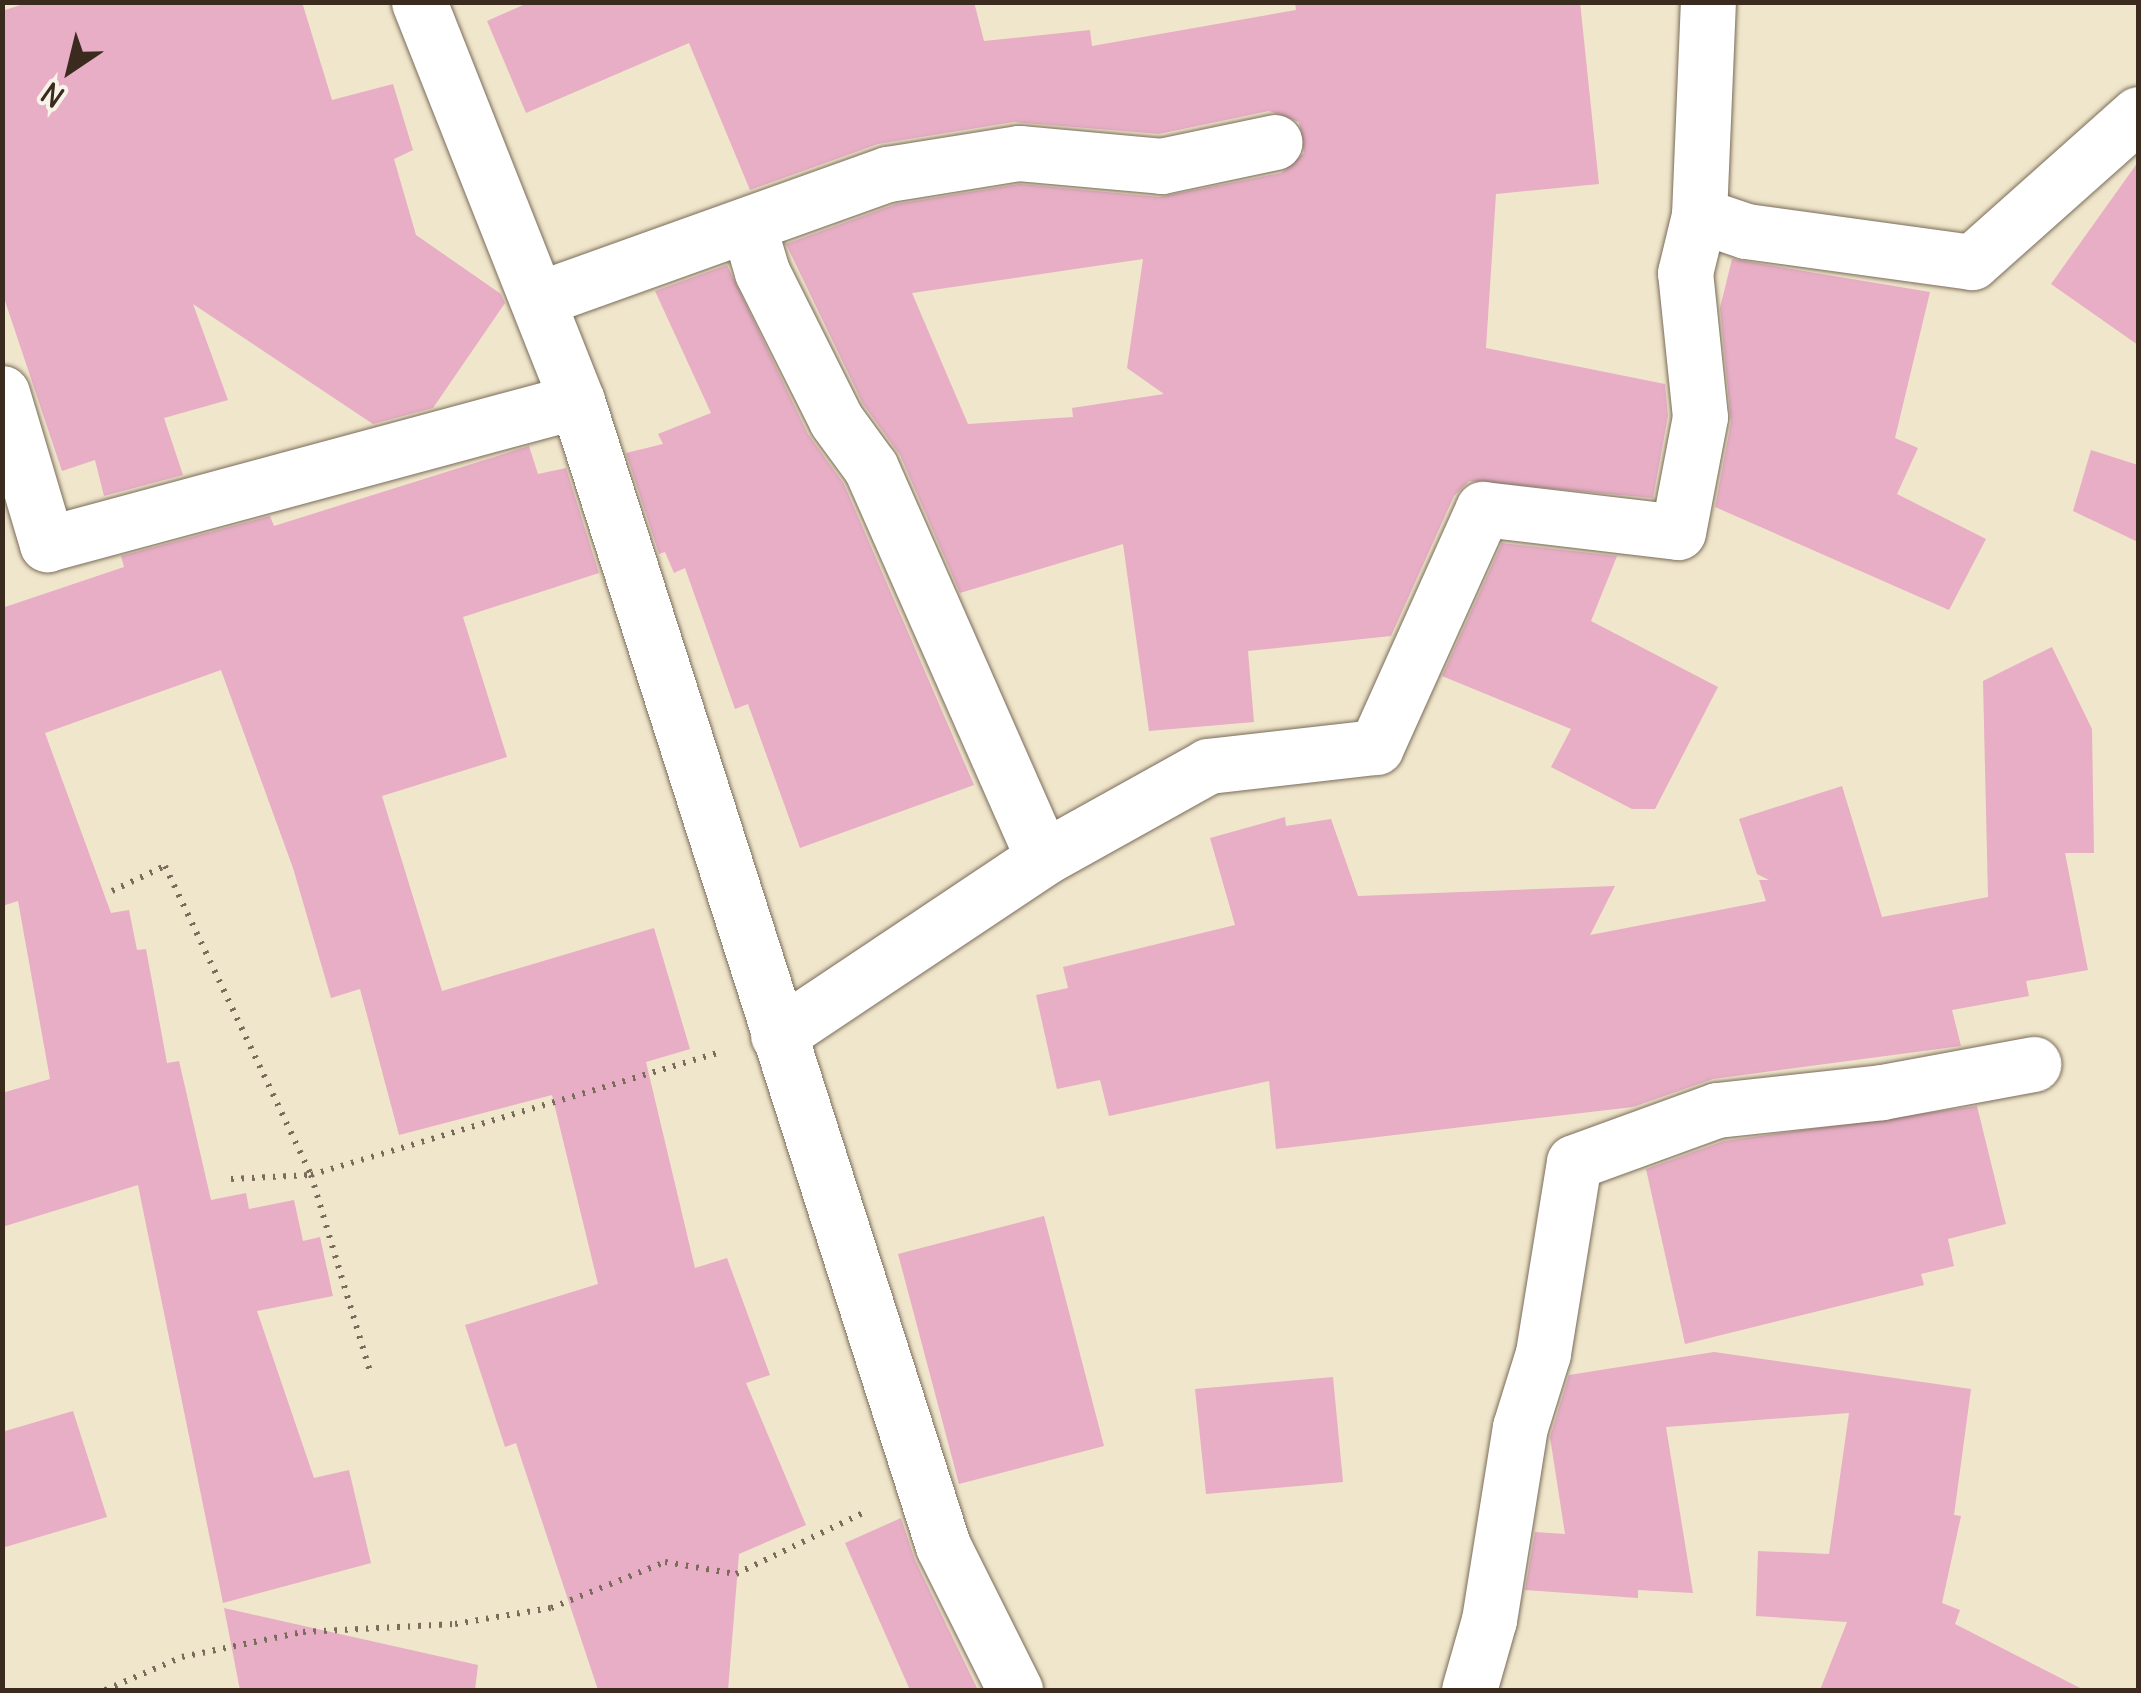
<!DOCTYPE html>
<style>
body{margin:0}
#map{position:relative;width:2141px;height:1693px;overflow:hidden;background:#f0e6cb;font-family:Delius,sans-serif}
div>[style]{position:absolute}
.building>*{inset:0;background:#e7aec5}
.path>*{height:6px;margin-top:-3px;transform-origin:0;background:repeating-linear-gradient(90deg,#7a6c5b 0 2.5px,transparent 0 10.5px)}
.roads{filter:drop-shadow(0 0 2px #7a6c5b) drop-shadow(0 0 2px #7a6c5b)}
.minor>*{height:55px;margin:-27.5px;padding:0 27.5px;transform-origin:27.5px;border-radius:27.5px;background:#fff}
span{translate:-50% -50%;white-space:nowrap;text-align:center;line-height:1.15;-webkit-text-stroke:9px #f7f3e8;paint-order:stroke}
.frame{position:absolute;inset:0;border:5px solid #3b2a1e;pointer-events:none}
.north{position:absolute;left:20px;top:20px;width:100px;height:100px;-webkit-text-stroke:8px #f7f3e8;paint-order:stroke;rotate:215deg;font-size:28px;font-weight:700;line-height:40px;text-align:center;color:#3b2a1e}
.north::after{content:'';display:block;margin:auto;width:35px;height:45px;background:#3b2a1e;clip-path:polygon(50% 0,100% 100%,50% 72%,0 100%)}
</style>
<div id="map">
<div class="building">
<i style="clip-path:polygon(30px 2px,302px 2px,332px 100px,393px 84px,413px 150px,394px 159px,416px 235px,501px 294px,505px 303px,433px 408px,373px 424px,193px 304px,228px 400px,164px 418px,183px 475px,104px 496px,95px 460px,62px 471px,2px 292px,2px 11px)"></i>
<i style="clip-path:polygon(evenodd,530px 2px,974px 2px,984px 41px,1090px 30px,1092px 46px,1296px 10px,1295px 2px,1580px 2px,1599px 184px,1496px 194px,1486px 348px,1665px 384px,1668px 416px,1653px 498px,1469px 481px,1454px 496px,1391px 636px,1248px 651px,1254px 722px,1149px 731px,1123px 544px,960px 593px,900px 455px,863px 404px,786px 244px,896px 204px,1020px 184px,1159px 197px,1281px 173px,1304px 153px,1299px 122px,1269px 111px,1159px 134px,1014px 122px,878px 144px,750px 190px,689px 43px,526px 113px,487px 21px,530px 2px,1143px 259px,1127px 368px,1164px 394px,1072px 408px,1073px 417px,968px 424px,912px 293px,1143px 259px)"></i>
<i style="clip-path:polygon(2138px 162px,2138px 345px,2051px 284px)"></i>
<i style="clip-path:polygon(1732px 259px,1930px 292px,1895px 438px,1918px 448px,1897px 494px,1986px 539px,1949px 610px,1715px 507px,1731px 422px,1720px 308px)"></i>
<i style="clip-path:polygon(727px 265px,808px 434px,844px 484px,974px 785px,800px 848px,748px 704px,735px 709px,685px 568px,674px 573px,665px 552px,659px 554px,626px 453px,663px 444px,658px 434px,711px 413px,655px 291px)"></i>
<i style="clip-path:polygon(529px 446px,538px 474px,566px 468px,599px 573px,463px 617px,507px 757px,382px 796px,442px 991px,654px 928px,690px 1049px,646px 1062px,695px 1268px,727px 1258px,770px 1375px,746px 1383px,806px 1525px,739px 1554px,728px 1690px,598px 1690px,516px 1443px,505px 1447px,465px 1325px,598px 1284px,552px 1095px,399px 1135px,360px 989px,331px 998px,293px 868px,221px 670px,45px 733px,111px 913px,129px 910px,137px 950px,146px 949px,167px 1063px,179px 1061px,211px 1200px,246px 1193px,249px 1209px,294px 1200px,303px 1241px,320px 1237px,333px 1296px,257px 1311px,314px 1478px,349px 1470px,371px 1563px,223px 1603px,138px 1185px,2px 1227px,2px 1093px,50px 1079px,18px 901px,2px 906px,2px 608px,124px 567px,121px 556px,270px 516px,274px 526px)"></i>
<i style="clip-path:polygon(2091px 450px,2138px 465px,2138px 542px,2073px 511px)"></i>
<i style="clip-path:polygon(1502px 543px,1617px 556px,1591px 621px,1718px 687px,1655px 809px,1632px 809px,1551px 767px,1571px 729px,1442px 676px)"></i>
<i style="clip-path:polygon(2052px 647px,2092px 729px,2094px 853px,2065px 853px,2088px 970px,2026px 981px,2029px 996px,1952px 1010px,1961px 1046px,1713px 1079px,1633px 1107px,1276px 1149px,1269px 1081px,1109px 1116px,1100px 1080px,1057px 1089px,1036px 995px,1068px 988px,1063px 967px,1235px 925px,1210px 838px,1285px 817px,1286px 826px,1331px 819px,1358px 896px,1615px 886px,1590px 935px,1766px 901px,1759px 880px,1769px 880px,1757px 874px,1739px 819px,1842px 786px,1882px 917px,1988px 897px,1983px 681px)"></i>
<i style="clip-path:polygon(1977px 1106px,2006px 1224px,1948px 1239px,1954px 1266px,1921px 1274px,1924px 1285px,1685px 1344px,1646px 1169px,1724px 1141px)"></i>
<i style="clip-path:polygon(1044px 1216px,1104px 1446px,959px 1484px,898px 1254px)"></i>
<i style="clip-path:polygon(1714px 1352px,1971px 1389px,1954px 1515px,1961px 1516px,1942px 1603px,1960px 1610px,1955px 1624px,2084px 1690px,1820px 1690px,1847px 1622px,1756px 1616px,1758px 1551px,1829px 1554px,1849px 1413px,1666px 1427px,1693px 1593px,1638px 1590px,1638px 1598px,1525px 1590px,1535px 1532px,1565px 1534px,1550px 1437px,1569px 1375px)"></i>
<i style="clip-path:polygon(1333px 1377px,1343px 1482px,1206px 1494px,1195px 1389px)"></i>
<i style="clip-path:polygon(73px 1411px,107px 1517px,2px 1548px,2px 1432px)"></i>
<i style="clip-path:polygon(901px 1518px,915px 1560px,978px 1690px,910px 1690px,845px 1543px)"></i>
<i style="clip-path:polygon(224px 1608px,478px 1665px,475px 1690px,240px 1690px)"></i>
</div>
<div class="path">
<i style="left:112px;top:891px;width:59px;rotate:-25.3deg"></i>
<i style="left:165px;top:866px;width:342px;rotate:64.7deg"></i>
<i style="left:311px;top:1175px;width:209px;rotate:73.3deg"></i>
<i style="left:231px;top:1179px;width:80px;rotate:-2.9deg"></i>
<i style="left:311px;top:1175px;width:424px;rotate:-16.7deg"></i>
<i style="left:105px;top:1690px;width:84px;rotate:-23.2deg"></i>
<i style="left:182px;top:1657px;width:124px;rotate:-11.7deg"></i>
<i style="left:303px;top:1632px;width:152px;rotate:-3deg"></i>
<i style="left:455px;top:1624px;width:97px;rotate:-9.5deg"></i>
<i style="left:551px;top:1608px;width:123px;rotate:-22deg"></i>
<i style="left:665px;top:1562px;width:72px;rotate:9.6deg"></i>
<i style="left:736px;top:1574px;width:141px;rotate:-25.7deg"></i>
</div>
<div class="roads">
<div class="minor">
<i style="left:419px;top:2px;width:429px;rotate:68.4deg"></i>
<i style="left:577px;top:401px;width:1202px;rotate:72.27deg"></i>
<i style="left:943px;top:1546px;width:161px;rotate:63.4deg"></i>
<i style="left:1699px;top:215px;width:50px;rotate:18.8deg"></i>
<i style="left:1746px;top:231px;width:228px;rotate:7.8deg"></i>
<i style="left:1972px;top:262px;width:222px;rotate:-41.7deg"></i>
<i style="left:749px;top:228px;width:46px;rotate:73.5deg"></i>
<i style="left:762px;top:272px;width:165px;rotate:63.4deg"></i>
<i style="left:836px;top:420px;width:59px;rotate:53.9deg"></i>
<i style="left:871px;top:468px;width:426px;rotate:66.2deg"></i>
<i style="left:541px;top:298px;width:368px;rotate:-19.7deg"></i>
<i style="left:888px;top:174px;width:133px;rotate:-9.1deg"></i>
<i style="left:1019px;top:153px;width:143px;rotate:5.2deg"></i>
<i style="left:1161px;top:166px;width:116px;rotate:-11.9deg"></i>
<i style="left:2px;top:393px;width:158px;rotate:73.4deg"></i>
<i style="left:47px;top:544px;width:549px;rotate:-15.1deg"></i>
<i style="left:778px;top:1035px;width:319px;rotate:-33.7deg"></i>
<i style="left:1043px;top:858px;width:189px;rotate:-29.1deg"></i>
<i style="left:1208px;top:766px;width:169px;rotate:-6.5deg"></i>
<i style="left:1376px;top:747px;width:261px;rotate:-65.8deg"></i>
<i style="left:1483px;top:509px;width:196px;rotate:6.7deg"></i>
<i style="left:1678px;top:532px;width:117px;rotate:-79.2deg"></i>
<i style="left:1700px;top:417px;width:145px;rotate:-95.9deg"></i>
<i style="left:1685px;top:273px;width:60px;rotate:-76.4deg"></i>
<i style="left:1699px;top:215px;width:213px;rotate:-87.6deg"></i>
<i style="left:1469px;top:1690px;width:73px;rotate:-74.1deg"></i>
<i style="left:1489px;top:1620px;width:195px;rotate:-80.9deg"></i>
<i style="left:1520px;top:1427px;width:77px;rotate:-72.7deg"></i>
<i style="left:1543px;top:1353px;width:193px;rotate:-80.8deg"></i>
<i style="left:1574px;top:1162px;width:152px;rotate:-20deg"></i>
<i style="left:1717px;top:1110px;width:166px;rotate:-6.2deg"></i>
<i style="left:1882px;top:1092px;width:154px;rotate:-10.5deg"></i>
</div>
</div>
<div class="frame"></div>
<div class="north">N</div>
</div>
